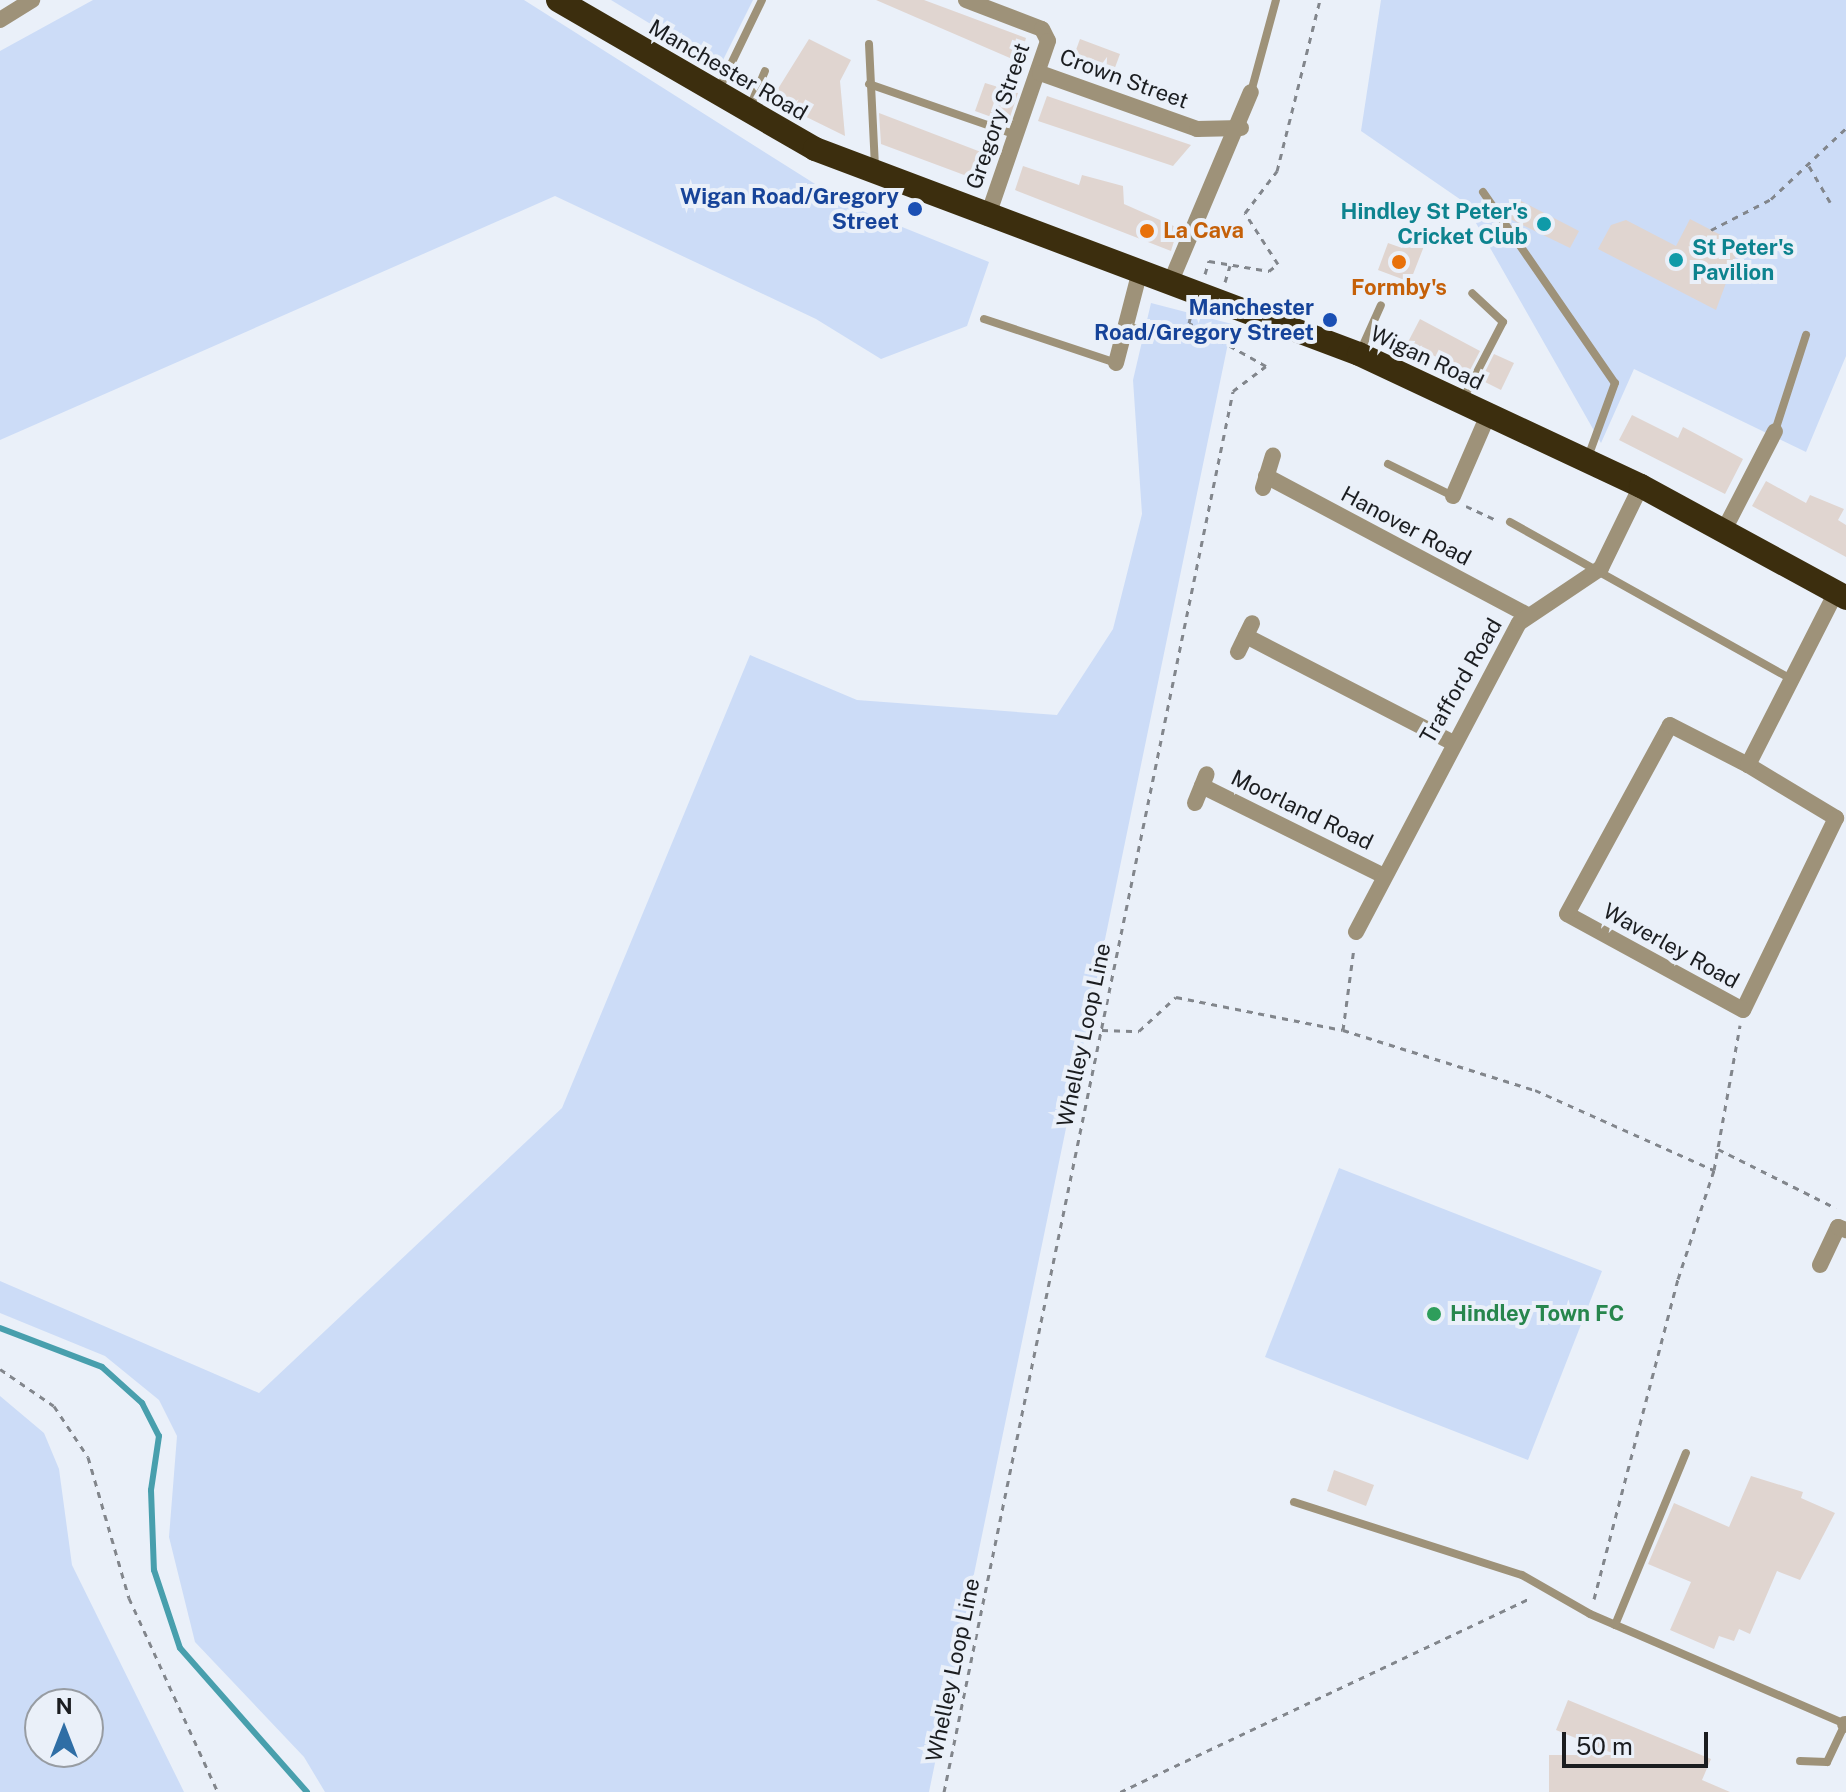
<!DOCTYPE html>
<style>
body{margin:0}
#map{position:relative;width:1846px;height:1792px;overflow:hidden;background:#eaf0f9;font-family:"Public Sans",sans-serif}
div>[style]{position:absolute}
.green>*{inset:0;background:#ccdcf7}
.stream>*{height:6px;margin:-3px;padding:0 3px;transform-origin:3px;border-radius:3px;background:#489fad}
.building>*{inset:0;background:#e0d5d0}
.path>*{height:3px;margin-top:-1.5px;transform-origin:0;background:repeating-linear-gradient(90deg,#82868c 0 6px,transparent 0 12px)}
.lane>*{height:8px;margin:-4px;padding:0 4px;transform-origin:4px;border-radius:4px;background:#9e9279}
.street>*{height:16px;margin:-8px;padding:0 8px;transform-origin:8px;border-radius:8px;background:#9e9279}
.highway>*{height:24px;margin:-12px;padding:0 12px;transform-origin:12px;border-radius:12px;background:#3c2e0e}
.dots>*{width:22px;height:22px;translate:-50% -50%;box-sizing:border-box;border:4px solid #eaf0f9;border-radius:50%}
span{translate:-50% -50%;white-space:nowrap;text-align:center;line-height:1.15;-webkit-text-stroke:8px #eaf0f9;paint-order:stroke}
.street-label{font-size:22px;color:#1b1d20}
.transit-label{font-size:22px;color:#164399;font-weight:700}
.right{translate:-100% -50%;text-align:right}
.culture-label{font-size:22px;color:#0d838f;font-weight:700}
.left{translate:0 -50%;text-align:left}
.food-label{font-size:22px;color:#c56008;font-weight:700}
.leisure-label{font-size:22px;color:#27864d;font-weight:700}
.north{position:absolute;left:24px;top:1688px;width:80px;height:80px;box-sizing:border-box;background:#eaf0f9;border:2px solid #979ca2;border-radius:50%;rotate:0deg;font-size:22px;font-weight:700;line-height:32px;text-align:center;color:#1b1d20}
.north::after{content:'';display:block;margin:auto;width:28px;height:36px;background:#2f6ea5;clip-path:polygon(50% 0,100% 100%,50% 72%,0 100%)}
.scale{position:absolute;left:1562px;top:1732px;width:146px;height:36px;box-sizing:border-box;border:4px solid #1b1d20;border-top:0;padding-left:10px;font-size:24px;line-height:28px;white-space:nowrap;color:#1b1d20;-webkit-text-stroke:6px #eaf0f9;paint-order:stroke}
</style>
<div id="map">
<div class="green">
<i style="clip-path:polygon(93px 0,524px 0,850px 206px,989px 262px,967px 326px,881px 359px,816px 319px,555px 196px,0 440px,0 51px)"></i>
<i style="clip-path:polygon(611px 0,753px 0,720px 66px)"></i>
<i style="clip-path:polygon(1381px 0,1846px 0,1846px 356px,1806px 452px,1634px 369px,1601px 443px,1464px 202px,1361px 131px)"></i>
<i style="clip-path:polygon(1151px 303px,1232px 324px,929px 1792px,325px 1792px,304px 1757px,195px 1642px,169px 1537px,177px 1436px,159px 1400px,105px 1356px,0 1313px,0 1281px,259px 1393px,562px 1108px,750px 655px,857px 700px,1057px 715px,1113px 629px,1142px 514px,1133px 380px)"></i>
<i style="clip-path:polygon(1339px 1168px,1602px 1271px,1528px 1460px,1265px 1357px)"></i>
<i style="clip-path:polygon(evenodd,0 1396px,44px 1433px,59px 1469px,72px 1565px,184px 1792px,0 1792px,0 1396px,40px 1704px,88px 1704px,88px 1752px,40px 1752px,40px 1704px)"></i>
</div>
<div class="stream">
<i style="left:0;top:1328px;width:109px;rotate:20.9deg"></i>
<i style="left:102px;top:1367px;width:54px;rotate:42deg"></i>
<i style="left:142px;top:1403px;width:37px;rotate:63deg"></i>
<i style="left:159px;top:1436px;width:55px;rotate:98.4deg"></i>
<i style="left:151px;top:1490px;width:80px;rotate:87.9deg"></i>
<i style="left:154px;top:1570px;width:82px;rotate:71.6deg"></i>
<i style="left:180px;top:1648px;width:192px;rotate:48.6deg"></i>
</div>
<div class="building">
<i style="clip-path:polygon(876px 0,924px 0,1026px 38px,1019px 62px)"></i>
<i style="clip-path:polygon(809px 39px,851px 60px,840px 81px,845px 136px,780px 104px,776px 92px)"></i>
<i style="clip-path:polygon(1080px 39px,1120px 54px,1113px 73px,1073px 58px)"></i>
<i style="clip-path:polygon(985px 83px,1018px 93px,1008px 123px,975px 111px)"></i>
<i style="clip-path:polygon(1047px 96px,1191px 145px,1173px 166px,1038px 121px)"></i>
<i style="clip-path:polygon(879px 113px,994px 157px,983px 182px,881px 144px)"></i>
<i style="clip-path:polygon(1023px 166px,1079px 185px,1082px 175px,1123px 186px,1124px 204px,1178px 228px,1171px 251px,1015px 190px)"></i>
<i style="clip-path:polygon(1519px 200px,1579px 231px,1570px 248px,1510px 219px)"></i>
<i style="clip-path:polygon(1690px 219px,1740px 245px,1716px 310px,1598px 249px,1611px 225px,1626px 220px,1676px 246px)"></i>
<i style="clip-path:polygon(1408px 234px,1426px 241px,1410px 282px,1378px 270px,1388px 243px,1402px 248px)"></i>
<i style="clip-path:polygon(1420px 319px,1480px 351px,1468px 374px,1408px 342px)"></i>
<i style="clip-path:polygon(1494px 354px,1514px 363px,1501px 390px,1481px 380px)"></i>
<i style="clip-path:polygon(1632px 415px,1678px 438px,1683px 427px,1743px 459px,1725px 494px,1619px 440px)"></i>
<i style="clip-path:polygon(1766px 481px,1806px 503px,1810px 495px,1844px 509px,1838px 520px,1846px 525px,1846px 557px,1752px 506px)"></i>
<i style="clip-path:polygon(1334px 1470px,1374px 1485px,1366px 1506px,1327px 1491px)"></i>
<i style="clip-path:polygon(1751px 1476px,1803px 1492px,1801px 1498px,1835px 1513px,1800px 1580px,1777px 1571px,1750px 1634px,1739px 1629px,1734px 1641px,1719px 1636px,1714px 1649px,1670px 1630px,1691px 1582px,1648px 1564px,1674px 1503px,1729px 1527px)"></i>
<i style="clip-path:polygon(1568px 1700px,1711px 1759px,1702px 1780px,1730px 1792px,1549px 1792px,1549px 1755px,1617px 1755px,1556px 1730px)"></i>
</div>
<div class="path">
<i style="left:1809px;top:166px;width:42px;rotate:59.7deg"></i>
<i style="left:1711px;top:230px;width:68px;rotate:-27.3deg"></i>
<i style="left:1771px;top:199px;width:103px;rotate:-43.4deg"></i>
<i style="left:1205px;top:274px;width:14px;rotate:-73deg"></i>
<i style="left:1209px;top:261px;width:61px;rotate:9.5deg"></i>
<i style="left:1269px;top:271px;width:11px;rotate:-38deg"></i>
<i style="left:1278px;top:264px;width:61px;rotate:-122.9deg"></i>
<i style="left:1245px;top:213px;width:53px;rotate:-52.7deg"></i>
<i style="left:1277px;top:171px;width:176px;rotate:-75.9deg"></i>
<i style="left:1225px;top:282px;width:17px;rotate:-73deg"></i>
<i style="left:1466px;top:506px;width:33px;rotate:25deg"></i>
<i style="left:1102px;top:1030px;width:37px;rotate:2deg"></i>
<i style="left:1139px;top:1031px;width:50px;rotate:-42.6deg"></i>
<i style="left:1176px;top:997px;width:170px;rotate:11.2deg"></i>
<i style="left:1343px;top:1030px;width:201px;rotate:17.4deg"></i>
<i style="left:1535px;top:1090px;width:196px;rotate:24.1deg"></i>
<i style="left:1343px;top:1030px;width:83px;rotate:-82.4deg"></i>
<i style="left:1718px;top:1149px;width:132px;rotate:26.6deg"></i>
<i style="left:0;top:1369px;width:65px;rotate:34.4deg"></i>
<i style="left:54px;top:1406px;width:61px;rotate:56.3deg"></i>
<i style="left:88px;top:1457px;width:147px;rotate:73.8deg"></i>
<i style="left:129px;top:1598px;width:213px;rotate:65.4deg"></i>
<i style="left:1594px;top:1599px;width:331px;rotate:-75.3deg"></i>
<i style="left:1678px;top:1279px;width:115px;rotate:-71.7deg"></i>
<i style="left:1714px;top:1170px;width:147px;rotate:-79.8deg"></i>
<i style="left:944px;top:1792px;width:1430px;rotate:-78.34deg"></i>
<i style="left:1233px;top:391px;width:41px;rotate:-37.1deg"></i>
<i style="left:1266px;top:366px;width:88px;rotate:-150.8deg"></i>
<i style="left:1189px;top:323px;width:8px;rotate:-76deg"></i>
<i style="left:1120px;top:1792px;width:454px;rotate:-25.3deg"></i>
</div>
<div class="lane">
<i style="left:869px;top:44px;width:123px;rotate:87.2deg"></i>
<i style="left:869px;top:84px;width:156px;rotate:19.1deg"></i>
<i style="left:718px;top:91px;width:101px;rotate:-64.2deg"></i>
<i style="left:1251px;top:92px;width:95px;rotate:-74.8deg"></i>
<i style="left:749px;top:109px;width:41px;rotate:-67.2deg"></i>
<i style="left:1483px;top:192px;width:232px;rotate:55.4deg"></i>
<i style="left:1615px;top:383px;width:79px;rotate:110deg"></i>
<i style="left:984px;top:319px;width:139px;rotate:18.4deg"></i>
<i style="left:1127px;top:326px;width:47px;rotate:16.1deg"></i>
<i style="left:1360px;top:352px;width:51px;rotate:-65.9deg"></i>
<i style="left:1462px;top:401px;width:89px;rotate:-62.6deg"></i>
<i style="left:1503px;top:322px;width:42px;rotate:-136.9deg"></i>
<i style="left:1775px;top:431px;width:101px;rotate:-72.1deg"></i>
<i style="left:1388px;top:464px;width:72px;rotate:26.2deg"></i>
<i style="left:1510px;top:522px;width:322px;rotate:29.2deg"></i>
<i style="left:1294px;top:1502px;width:239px;rotate:17.8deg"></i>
<i style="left:1522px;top:1575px;width:78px;rotate:29.8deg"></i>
<i style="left:1590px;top:1614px;width:278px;rotate:23.3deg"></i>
<i style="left:1845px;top:1724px;width:42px;rotate:115.3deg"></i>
<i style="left:1827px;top:1762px;width:27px;rotate:-178deg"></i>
<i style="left:1615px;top:1625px;width:186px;rotate:-67.6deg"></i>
</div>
<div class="street">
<i style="left:966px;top:0;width:81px;rotate:20.9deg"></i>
<i style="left:1042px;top:29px;width:13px;rotate:63deg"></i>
<i style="left:1048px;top:41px;width:187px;rotate:109deg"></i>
<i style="left:0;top:20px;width:38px;rotate:-32deg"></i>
<i style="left:1040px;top:73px;width:167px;rotate:19.6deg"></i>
<i style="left:1197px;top:129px;width:44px;rotate:-1.3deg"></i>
<i style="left:1171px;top:281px;width:205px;rotate:-67.1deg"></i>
<i style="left:1116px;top:363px;width:95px;rotate:-75.4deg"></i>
<i style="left:1266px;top:476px;width:294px;rotate:28deg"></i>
<i style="left:1263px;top:488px;width:34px;rotate:-73deg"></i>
<i style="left:1453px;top:496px;width:88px;rotate:-66.6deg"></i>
<i style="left:1724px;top:530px;width:111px;rotate:-62.7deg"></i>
<i style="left:1246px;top:636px;width:231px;rotate:27.3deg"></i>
<i style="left:1238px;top:652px;width:32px;rotate:-64deg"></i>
<i style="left:1748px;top:765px;width:103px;rotate:31.1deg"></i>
<i style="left:1836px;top:818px;width:213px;rotate:115.8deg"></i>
<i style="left:1743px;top:1010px;width:200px;rotate:-151.4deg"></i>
<i style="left:1567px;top:914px;width:215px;rotate:-61.4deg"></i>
<i style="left:1670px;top:725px;width:88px;rotate:27.1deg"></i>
<i style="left:1748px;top:765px;width:194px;rotate:-63deg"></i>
<i style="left:1202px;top:786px;width:201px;rotate:26.3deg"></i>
<i style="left:1195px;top:803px;width:31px;rotate:-68deg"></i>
<i style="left:1356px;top:932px;width:349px;rotate:-62.2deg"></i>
<i style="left:1519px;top:623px;width:99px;rotate:-33.9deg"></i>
<i style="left:1601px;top:568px;width:91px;rotate:-64deg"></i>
<i style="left:1820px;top:1265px;width:42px;rotate:-64.7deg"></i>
<i style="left:1838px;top:1227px;width:9px;rotate:21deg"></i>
<i style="left:1845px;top:1724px;width:1px;rotate:45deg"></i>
</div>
<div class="highway">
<i style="left:558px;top:0;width:297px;rotate:30.1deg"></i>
<i style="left:815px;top:149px;width:581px;rotate:20.65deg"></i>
<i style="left:1359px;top:354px;width:311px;rotate:25.1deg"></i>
<i style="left:1641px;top:486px;width:234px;rotate:28.6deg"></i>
</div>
<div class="dots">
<i style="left:915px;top:209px;background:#1a4fb4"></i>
<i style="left:1544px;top:224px;background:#0f9aa8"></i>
<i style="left:1147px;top:231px;background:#e8710a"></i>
<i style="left:1676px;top:260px;background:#0f9aa8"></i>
<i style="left:1399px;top:262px;background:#e8710a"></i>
<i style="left:1330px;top:320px;background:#1a4fb4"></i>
<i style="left:1434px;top:1314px;background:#2e9e5b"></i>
</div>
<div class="street-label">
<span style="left:728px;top:70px;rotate:30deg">Manchester Road</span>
<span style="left:1124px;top:79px;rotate:20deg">Crown Street</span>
<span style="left:998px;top:116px;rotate:-71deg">Gregory Street</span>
<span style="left:1427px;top:358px;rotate:25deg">Wigan Road</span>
<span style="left:1406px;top:526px;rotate:28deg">Hanover Road</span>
<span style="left:1461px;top:681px;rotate:-60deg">Trafford Road</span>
<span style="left:1302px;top:810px;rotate:26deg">Moorland Road</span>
<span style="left:1671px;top:946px;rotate:29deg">Waverley Road</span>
<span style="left:1084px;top:1035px;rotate:-78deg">Whelley Loop Line</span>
<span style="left:953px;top:1670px;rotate:-78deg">Whelley Loop Line</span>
</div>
<div class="transit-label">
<span class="right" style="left:899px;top:209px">Wigan Road/Gregory<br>Street</span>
<span class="right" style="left:1314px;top:320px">Manchester<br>Road/Gregory Street</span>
</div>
<div class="culture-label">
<span class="right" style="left:1528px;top:224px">Hindley St Peter's<br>Cricket Club</span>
<span class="left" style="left:1692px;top:260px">St Peter's<br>Pavilion</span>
</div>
<div class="food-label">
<span class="left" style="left:1163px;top:231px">La Cava</span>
<span style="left:1399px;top:288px">Formby's</span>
</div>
<div class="leisure-label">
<span class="left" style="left:1450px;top:1314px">Hindley Town FC</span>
</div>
<div class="north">N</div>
<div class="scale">50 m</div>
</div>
